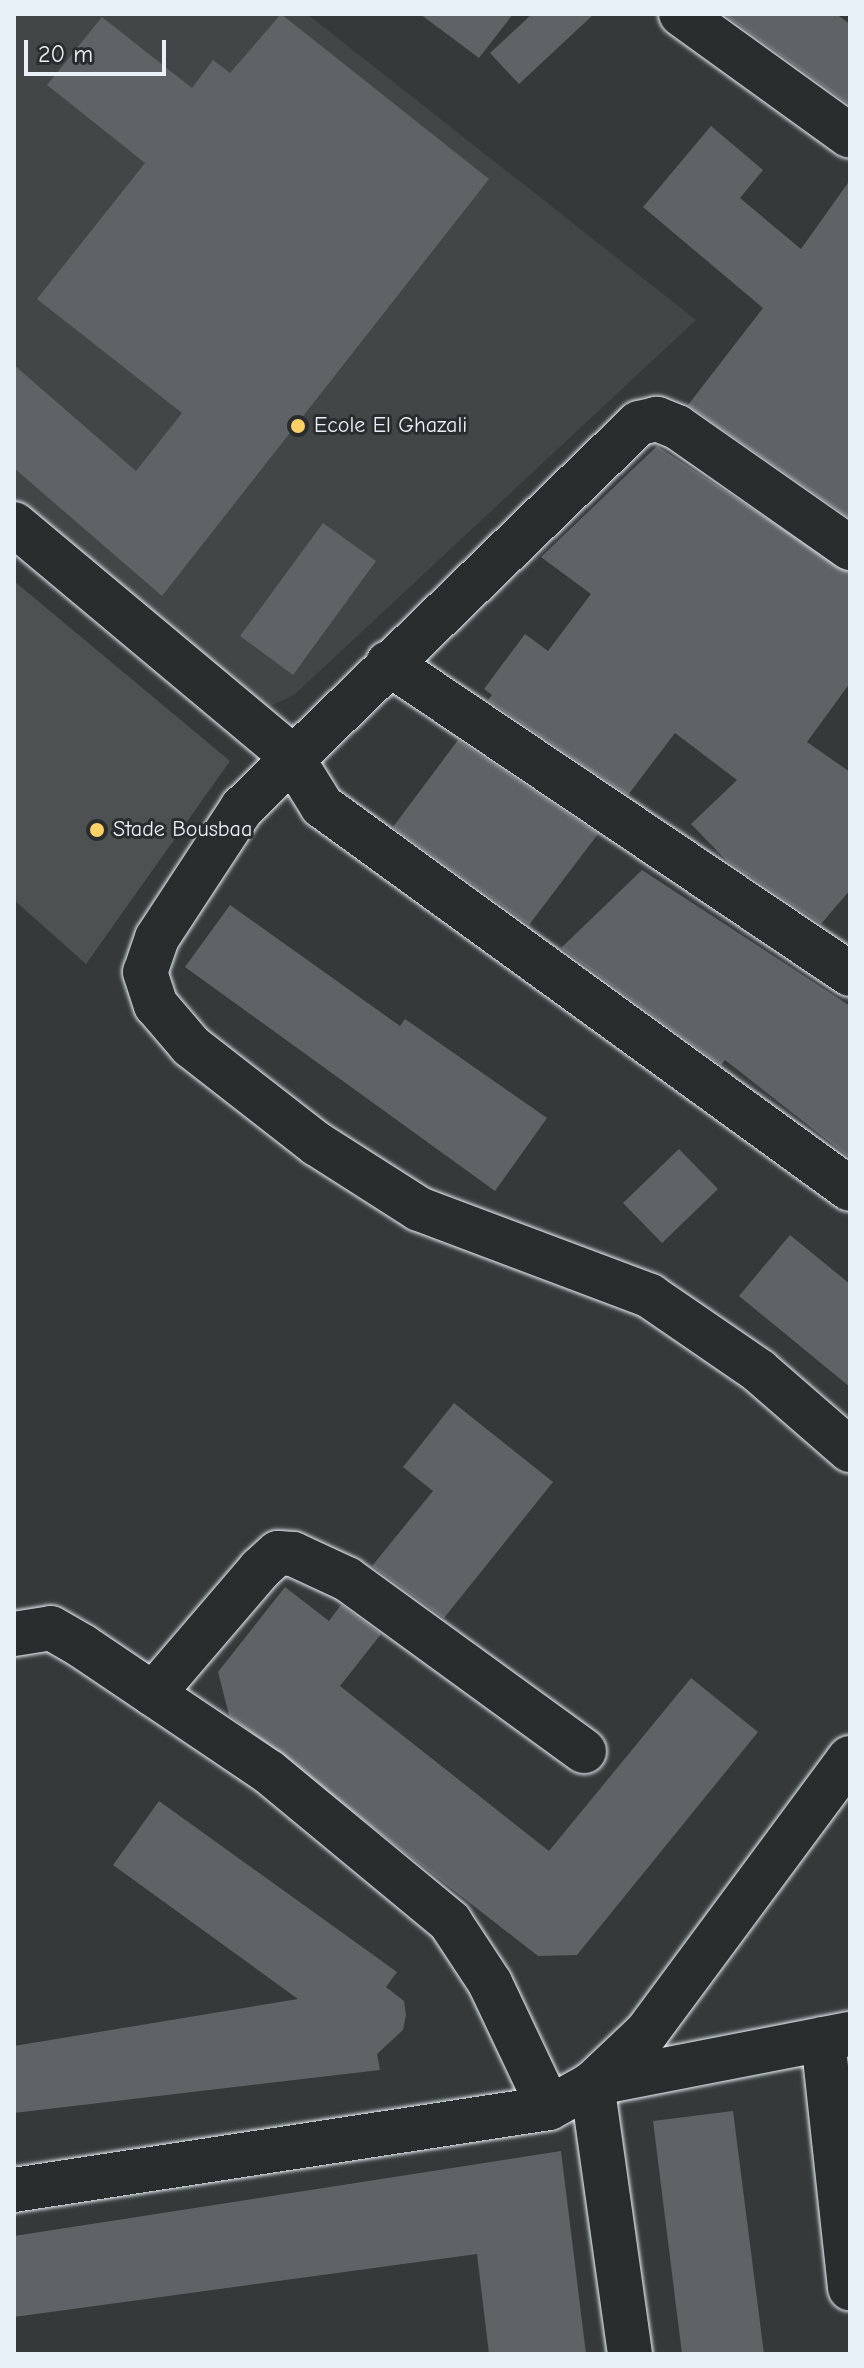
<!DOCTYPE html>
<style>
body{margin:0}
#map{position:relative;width:864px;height:2368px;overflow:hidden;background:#35393a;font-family:"Comic Neue",sans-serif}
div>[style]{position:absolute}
.built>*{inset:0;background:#424647}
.green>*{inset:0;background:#4d5152}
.building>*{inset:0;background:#5f6365}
.roads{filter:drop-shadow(0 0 2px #e8f1f8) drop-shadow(0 0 2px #e8f1f8)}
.minor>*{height:44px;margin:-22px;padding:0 22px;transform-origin:22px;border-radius:22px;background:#2a2d2e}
.dots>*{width:22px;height:22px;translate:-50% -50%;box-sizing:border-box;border:4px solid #2a2d2e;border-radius:50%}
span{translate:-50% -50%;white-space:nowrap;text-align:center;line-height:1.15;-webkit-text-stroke:6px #2a2d2e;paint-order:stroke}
.poi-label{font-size:22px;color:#e8f1f8}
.left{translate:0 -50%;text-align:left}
.frame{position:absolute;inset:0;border:16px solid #e8f1f8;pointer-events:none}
.scale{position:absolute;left:24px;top:40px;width:142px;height:36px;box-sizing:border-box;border:4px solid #e8f1f8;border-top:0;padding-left:10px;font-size:24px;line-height:28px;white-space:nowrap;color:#e8f1f8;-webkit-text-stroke:6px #2a2d2e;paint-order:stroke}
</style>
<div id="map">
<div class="built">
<i style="clip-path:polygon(14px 14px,307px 14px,696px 320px,294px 695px,257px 712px,14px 533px)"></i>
</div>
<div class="green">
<i style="clip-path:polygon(14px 581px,230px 761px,86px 964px,14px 900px)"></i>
</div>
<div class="building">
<i style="clip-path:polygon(281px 14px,489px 179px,162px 596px,14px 468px,14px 365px,136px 471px,182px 413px,37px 299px,145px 163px,47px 85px,102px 17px,192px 88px,213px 60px,230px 73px)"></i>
<i style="clip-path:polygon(420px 14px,513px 14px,479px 58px)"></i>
<i style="clip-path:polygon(532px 14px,594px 14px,519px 84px,490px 53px)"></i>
<i style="clip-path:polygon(724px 14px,836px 14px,850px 24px,850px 105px)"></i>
<i style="clip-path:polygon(711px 126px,763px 170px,740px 198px,801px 249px,850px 180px,850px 518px,688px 405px,763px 308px,643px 207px)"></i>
<i style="clip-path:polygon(657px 446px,850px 573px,850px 683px,807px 742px,850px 772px,850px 890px,821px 924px,727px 861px,691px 824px,737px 780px,675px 733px,628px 795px,488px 700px,492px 695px,484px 689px,525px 634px,548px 651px,591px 594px,541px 557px)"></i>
<i style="clip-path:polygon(323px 523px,376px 561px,293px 675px,240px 636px)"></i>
<i style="clip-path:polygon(458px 740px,598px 834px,529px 925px,393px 827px)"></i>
<i style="clip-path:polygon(642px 870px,850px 1006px,850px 1158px,725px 1060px,721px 1065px,561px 948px)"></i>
<i style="clip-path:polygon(230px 905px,400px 1026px,405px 1019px,547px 1118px,495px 1191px,185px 967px)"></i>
<i style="clip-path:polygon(679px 1149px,718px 1189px,662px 1243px,623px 1203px)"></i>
<i style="clip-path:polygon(790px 1235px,850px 1284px,850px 1387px,739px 1296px)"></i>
<i style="clip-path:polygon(454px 1403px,553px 1482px,444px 1618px,372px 1566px,433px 1491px,403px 1467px)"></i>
<i style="clip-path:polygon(285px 1587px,329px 1621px,341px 1605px,381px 1634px,340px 1686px,549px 1851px,691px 1678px,758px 1732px,577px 1955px,538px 1956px,229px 1715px,218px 1672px)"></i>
<i style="clip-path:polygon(159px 1801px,397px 1972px,386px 1987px,404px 2001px,406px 2015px,403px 2030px,377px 2054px,380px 2070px,14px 2113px,14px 2046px,298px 1999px,113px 1865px)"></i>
<i style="clip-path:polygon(733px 2111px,764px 2354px,682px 2354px,653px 2121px)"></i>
<i style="clip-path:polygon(561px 2151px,586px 2354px,489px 2354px,477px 2254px,14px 2317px,14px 2236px)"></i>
</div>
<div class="roads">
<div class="minor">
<i style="left:681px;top:14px;width:208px;rotate:35.8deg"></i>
<i style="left:14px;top:524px;width:361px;rotate:39.9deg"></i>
<i style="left:291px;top:756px;width:59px;rotate:58.2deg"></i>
<i style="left:322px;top:806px;width:652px;rotate:35.96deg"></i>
<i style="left:850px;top:548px;width:211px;rotate:-145deg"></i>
<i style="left:677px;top:427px;width:22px;rotate:-158deg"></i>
<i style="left:657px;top:419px;width:18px;rotate:167deg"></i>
<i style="left:639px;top:423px;width:553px;rotate:135.88deg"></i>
<i style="left:242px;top:808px;width:155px;rotate:123.2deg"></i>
<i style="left:157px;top:938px;width:36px;rotate:109deg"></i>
<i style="left:145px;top:972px;width:35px;rotate:72deg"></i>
<i style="left:156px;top:1005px;width:54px;rotate:49.5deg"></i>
<i style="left:191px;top:1046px;width:160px;rotate:37.9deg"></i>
<i style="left:317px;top:1144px;width:121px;rotate:32.5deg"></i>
<i style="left:419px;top:1209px;width:247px;rotate:20.6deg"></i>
<i style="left:650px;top:1296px;width:132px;rotate:34.5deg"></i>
<i style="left:759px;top:1371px;width:121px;rotate:41deg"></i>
<i style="left:388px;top:663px;width:557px;rotate:33.95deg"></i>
<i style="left:14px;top:1634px;width:37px;rotate:-9deg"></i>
<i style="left:51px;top:1628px;width:36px;rotate:30deg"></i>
<i style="left:82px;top:1646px;width:225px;rotate:34deg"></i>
<i style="left:269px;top:1772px;width:235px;rotate:39.6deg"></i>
<i style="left:450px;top:1922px;width:73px;rotate:56.7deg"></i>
<i style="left:490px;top:1983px;width:138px;rotate:64.7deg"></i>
<i style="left:153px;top:1694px;width:165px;rotate:-49.4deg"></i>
<i style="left:260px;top:1569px;width:24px;rotate:-42deg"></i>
<i style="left:278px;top:1553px;width:15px;rotate:4deg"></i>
<i style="left:293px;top:1554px;width:60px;rotate:24.8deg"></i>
<i style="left:347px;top:1579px;width:293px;rotate:36deg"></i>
<i style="left:823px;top:2039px;width:251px;rotate:83.8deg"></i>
<i style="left:14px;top:2190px;width:541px;rotate:-8.71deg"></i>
<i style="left:549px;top:2108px;width:49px;rotate:-29.2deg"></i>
<i style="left:592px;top:2084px;width:76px;rotate:-43.4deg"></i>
<i style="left:647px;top:2032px;width:341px;rotate:-53.5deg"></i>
<i style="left:630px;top:2354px;width:273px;rotate:-98deg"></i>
<i style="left:592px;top:2084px;width:263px;rotate:-11deg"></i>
</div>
</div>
<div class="dots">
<i style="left:298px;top:426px;background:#ffd166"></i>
<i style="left:97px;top:830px;background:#ffd166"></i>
</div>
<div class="poi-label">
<span class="left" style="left:314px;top:426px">Ecole El Ghazali</span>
<span class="left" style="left:113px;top:830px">Stade Bousbaa</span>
</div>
<div class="frame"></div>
<div class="scale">20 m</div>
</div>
